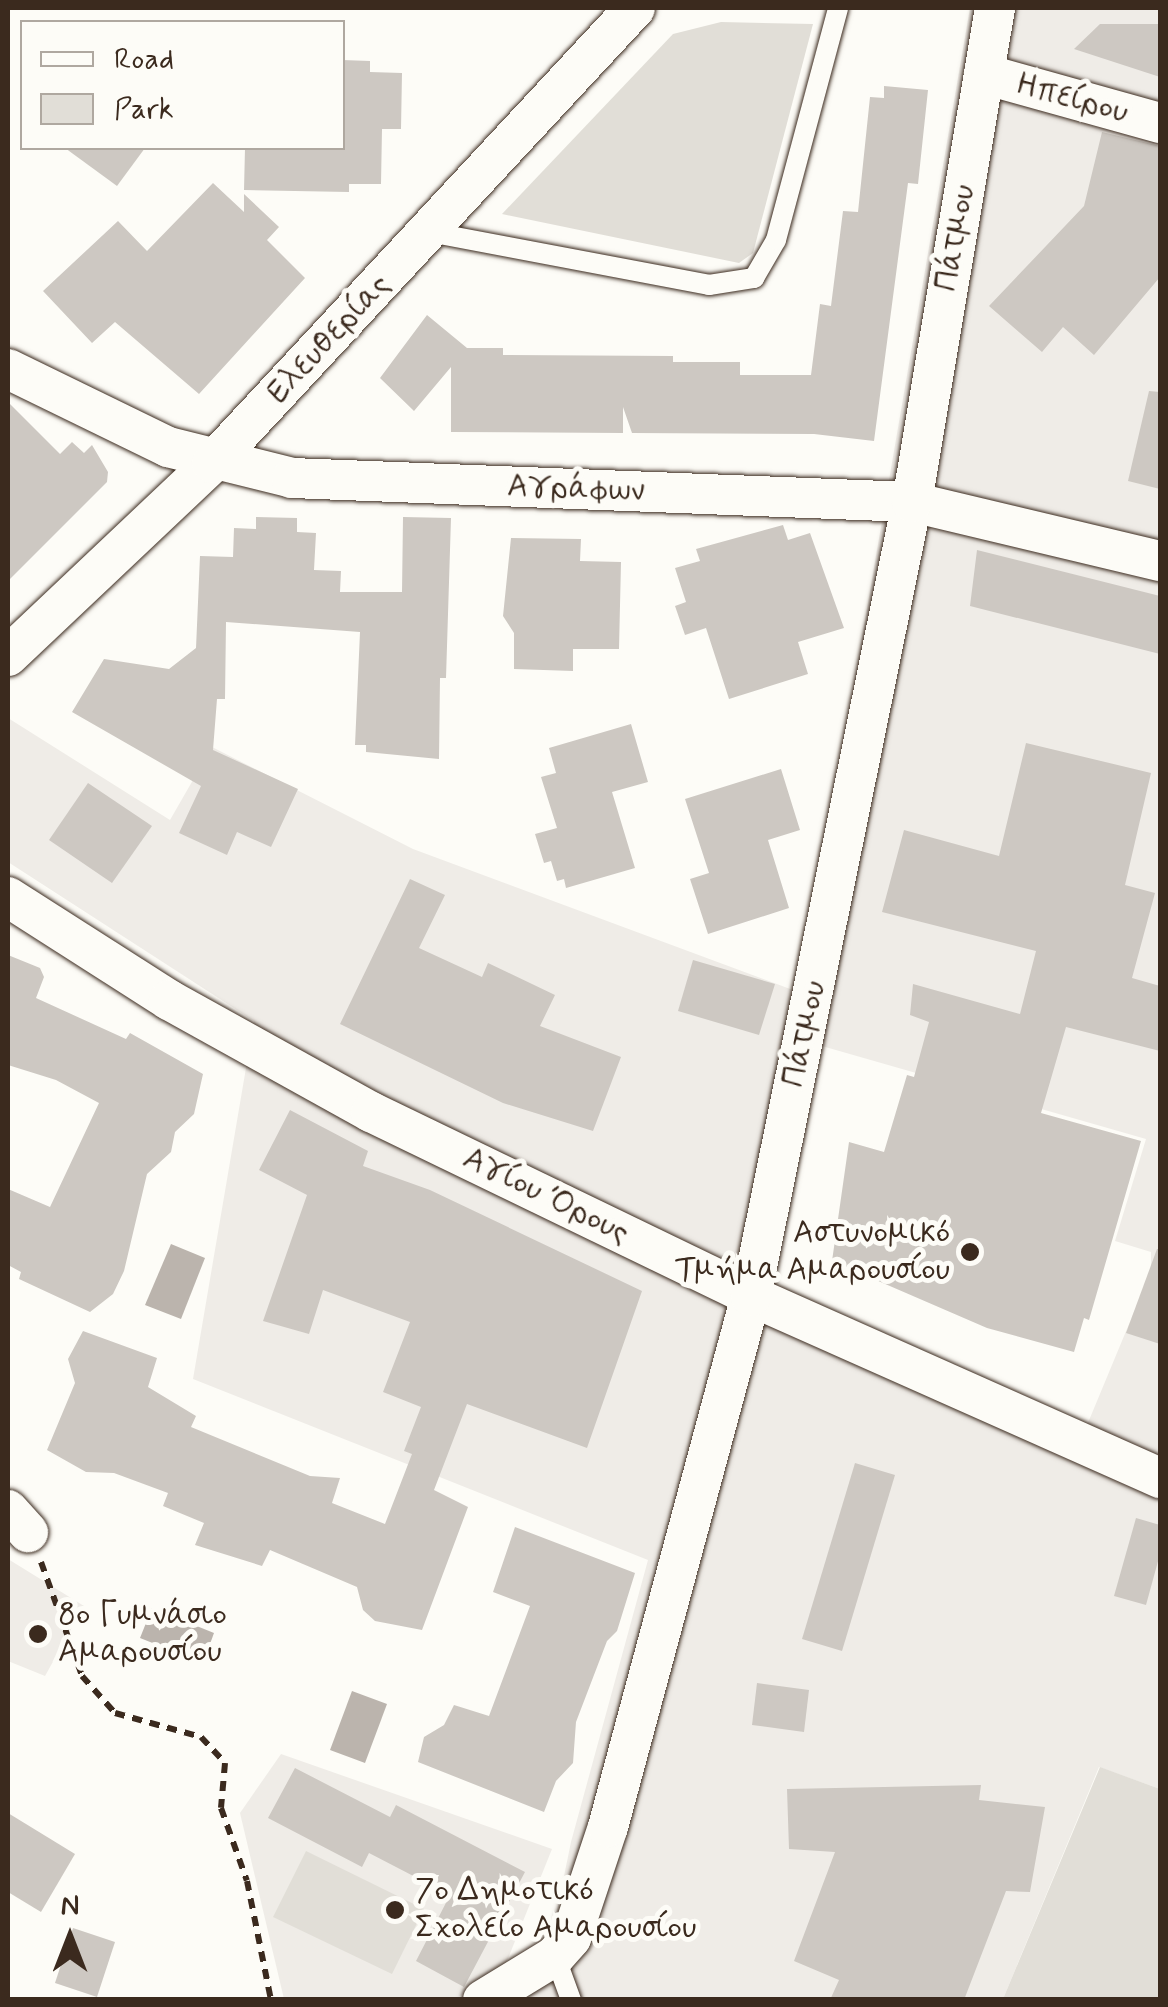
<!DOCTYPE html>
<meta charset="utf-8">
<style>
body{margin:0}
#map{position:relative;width:1168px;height:2007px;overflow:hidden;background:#fdfcf7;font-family:Mynerve,sans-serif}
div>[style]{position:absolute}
.built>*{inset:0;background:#efece7}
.green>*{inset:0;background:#e1ded7}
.water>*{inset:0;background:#bbb4ad}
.building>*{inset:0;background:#cdc8c2}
.path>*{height:6px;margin-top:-3px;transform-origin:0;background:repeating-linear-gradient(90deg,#3b2a1e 0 10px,transparent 0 18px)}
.roads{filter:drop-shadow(0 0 2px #3b2a1e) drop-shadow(0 0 2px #3b2a1e)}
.lane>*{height:20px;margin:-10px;padding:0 10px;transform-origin:10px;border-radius:10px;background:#fdfcf7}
.street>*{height:40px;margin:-20px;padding:0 20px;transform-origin:20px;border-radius:20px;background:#fdfcf7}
.dots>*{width:28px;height:28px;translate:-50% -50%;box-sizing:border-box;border:5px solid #fdfcf7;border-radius:50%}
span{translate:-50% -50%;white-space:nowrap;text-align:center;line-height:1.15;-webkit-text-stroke:10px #fdfcf7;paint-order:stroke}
.street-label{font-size:32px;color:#3b2a1e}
.poi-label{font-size:32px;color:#3b2a1e}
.right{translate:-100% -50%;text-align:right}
.left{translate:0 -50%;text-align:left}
.frame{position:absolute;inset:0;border:10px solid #3b2a1e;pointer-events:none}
.legend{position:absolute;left:20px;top:20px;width:325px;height:130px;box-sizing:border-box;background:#fdfcf7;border:2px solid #afa8a0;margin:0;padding:12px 18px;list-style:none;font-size:30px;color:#3b2a1e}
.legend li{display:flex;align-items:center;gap:20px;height:50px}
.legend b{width:50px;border:2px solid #afa8a0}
.north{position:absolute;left:20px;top:1887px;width:100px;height:100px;-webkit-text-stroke:8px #fdfcf7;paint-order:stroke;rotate:0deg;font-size:28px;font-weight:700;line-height:40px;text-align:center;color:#3b2a1e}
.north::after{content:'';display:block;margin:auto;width:35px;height:45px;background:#3b2a1e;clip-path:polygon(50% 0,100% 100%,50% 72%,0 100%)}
</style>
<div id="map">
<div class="built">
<i style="clip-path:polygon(evenodd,970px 8px,1160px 8px,1160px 1789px,1099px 1767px,1003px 1999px,470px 1999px,548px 1954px,571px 1842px,648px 1560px,193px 1379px,254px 1021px,8px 862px,8px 718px,170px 820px,212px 747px,413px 849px,801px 993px,970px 8px,794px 1038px,1146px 1139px,1115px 1241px,1151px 1252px,1151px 1271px,1085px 1430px,748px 1280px,794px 1038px)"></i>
<i style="clip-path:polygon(8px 1559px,84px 1606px,45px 1676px,8px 1661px)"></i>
<i style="clip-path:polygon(281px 1754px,552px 1849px,503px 1971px,455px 1999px,284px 1999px,240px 1813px)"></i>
</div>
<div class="green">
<i style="clip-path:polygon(721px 22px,813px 24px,753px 253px,739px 263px,502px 214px,673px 34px)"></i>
<i style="clip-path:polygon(1100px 1767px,1160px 1789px,1160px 1999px,1003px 1999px)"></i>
<i style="clip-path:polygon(306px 1851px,424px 1909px,392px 1974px,273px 1917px)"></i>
</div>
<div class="water">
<i style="clip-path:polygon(171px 1244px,205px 1258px,181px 1319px,145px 1305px)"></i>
<i style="clip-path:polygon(152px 1608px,214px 1633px,203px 1663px,140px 1638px)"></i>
<i style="clip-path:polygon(352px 1691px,387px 1704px,365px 1763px,330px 1750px)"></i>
</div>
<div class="building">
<i style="clip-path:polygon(1100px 24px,1160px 24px,1160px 77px,1074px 49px)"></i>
<i style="clip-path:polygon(342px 60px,370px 61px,370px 72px,402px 73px,401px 129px,382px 129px,381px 184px,349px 184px,349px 192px,244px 190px,245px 148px,342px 148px)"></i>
<i style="clip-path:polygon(884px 86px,928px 90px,918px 184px,908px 183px,874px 441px,814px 434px,632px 433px,623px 407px,623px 433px,451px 432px,451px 367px,414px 411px,380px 378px,427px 315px,467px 348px,503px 348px,503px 355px,673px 356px,673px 362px,740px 362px,740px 375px,811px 375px,820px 304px,831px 306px,843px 211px,858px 212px,870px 97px,884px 98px)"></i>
<i style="clip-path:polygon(1102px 132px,1160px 146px,1160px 277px,1094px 355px,1063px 327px,1042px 352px,989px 306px,1084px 206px)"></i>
<i style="clip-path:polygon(65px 148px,145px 148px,117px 186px)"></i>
<i style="clip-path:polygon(213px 183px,244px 212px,244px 194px,279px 227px,267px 240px,305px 278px,199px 394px,115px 322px,92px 343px,43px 291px,118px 221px,147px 251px)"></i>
<i style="clip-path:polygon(1149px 391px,1160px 392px,1160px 489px,1128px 481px)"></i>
<i style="clip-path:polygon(8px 402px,60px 454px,72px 442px,84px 453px,92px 445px,108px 472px,107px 482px,8px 581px)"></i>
<i style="clip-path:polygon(256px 517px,297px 518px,297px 532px,316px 533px,314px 570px,341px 571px,340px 592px,402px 592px,403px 517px,451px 518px,446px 678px,440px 678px,439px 759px,366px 752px,366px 745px,355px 745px,360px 632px,226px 622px,225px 699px,217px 699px,213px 750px,298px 789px,271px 847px,237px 832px,227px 855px,179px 833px,201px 786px,72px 712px,104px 659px,169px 669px,196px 648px,200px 556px,233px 557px,234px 528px,256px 529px)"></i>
<i style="clip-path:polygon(783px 525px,788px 540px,810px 533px,844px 628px,798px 642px,808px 674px,729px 699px,706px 628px,685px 635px,675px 606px,686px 602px,675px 568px,700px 561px,696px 549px)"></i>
<i style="clip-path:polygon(511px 538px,581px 539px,580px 561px,621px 562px,619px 649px,573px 649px,573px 671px,514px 669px,514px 633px,503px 616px)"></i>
<i style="clip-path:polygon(977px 550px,1160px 596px,1160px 654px,970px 606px)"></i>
<i style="clip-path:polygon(631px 724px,648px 782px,612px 792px,635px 868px,566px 888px,564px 879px,557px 881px,551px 861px,544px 863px,535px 834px,557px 828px,541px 777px,556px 773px,549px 748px)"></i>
<i style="clip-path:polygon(1026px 743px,1151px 773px,1125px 885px,1155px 893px,1132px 978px,1160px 986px,1160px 1051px,1066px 1027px,1041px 1113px,1141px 1141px,1089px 1320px,1084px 1318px,1074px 1352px,987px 1328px,832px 1261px,849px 1142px,884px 1152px,907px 1075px,914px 1077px,929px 1022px,910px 1015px,913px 984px,1020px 1014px,1036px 951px,882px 912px,904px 830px,999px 856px)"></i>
<i style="clip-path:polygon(781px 769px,800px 830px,768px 840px,789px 908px,708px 934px,690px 879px,709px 873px,685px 799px)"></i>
<i style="clip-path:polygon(88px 783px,152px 826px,112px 883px,49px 840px)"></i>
<i style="clip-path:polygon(410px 879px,445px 895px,419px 948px,482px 977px,488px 963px,555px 995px,540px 1026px,621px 1057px,593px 1131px,503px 1103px,340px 1024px)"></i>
<i style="clip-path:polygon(8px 955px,40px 968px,44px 977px,36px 998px,126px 1039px,130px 1033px,203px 1074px,194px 1114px,175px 1132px,171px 1152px,147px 1174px,124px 1271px,113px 1294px,90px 1312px,19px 1279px,21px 1272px,8px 1265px,8px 1189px,50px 1207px,99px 1103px,56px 1080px,8px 1065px)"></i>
<i style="clip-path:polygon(693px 960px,775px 984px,759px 1035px,678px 1011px)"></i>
<i style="clip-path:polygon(290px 1110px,368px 1151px,363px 1166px,430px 1190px,642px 1291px,587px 1448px,467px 1404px,434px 1490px,468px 1507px,422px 1630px,375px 1621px,363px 1610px,357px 1587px,270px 1550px,262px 1566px,195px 1545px,204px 1523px,163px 1506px,168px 1493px,114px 1473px,86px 1472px,47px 1450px,75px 1383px,68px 1359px,83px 1331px,157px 1358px,148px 1387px,196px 1416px,191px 1427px,310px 1476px,340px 1478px,332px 1503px,385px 1524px,412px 1454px,404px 1451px,421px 1407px,383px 1392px,410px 1322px,323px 1290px,309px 1334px,263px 1321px,307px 1195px,259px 1170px)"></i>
<i style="clip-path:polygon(1157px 1249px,1160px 1249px,1160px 1344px,1126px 1333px)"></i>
<i style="clip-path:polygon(855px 1463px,895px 1475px,842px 1651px,802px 1639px)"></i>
<i style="clip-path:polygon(1136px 1518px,1160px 1525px,1160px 1554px,1146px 1605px,1114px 1596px)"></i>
<i style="clip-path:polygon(515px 1527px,635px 1573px,617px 1631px,607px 1641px,576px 1722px,573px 1763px,556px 1781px,544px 1812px,418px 1762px,424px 1737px,444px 1725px,454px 1705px,489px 1716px,530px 1606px,493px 1592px)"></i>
<i style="clip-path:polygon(757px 1683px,809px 1690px,804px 1732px,752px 1725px)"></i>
<i style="clip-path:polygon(295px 1768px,390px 1817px,396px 1805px,525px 1872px,464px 1987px,416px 1961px,450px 1895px,369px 1853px,362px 1867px,268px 1818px)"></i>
<i style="clip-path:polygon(981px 1785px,979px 1800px,1045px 1807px,1030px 1892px,1006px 1891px,964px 2000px,830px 2000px,839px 1980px,794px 1961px,835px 1852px,789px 1849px,787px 1789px)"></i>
<i style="clip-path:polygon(8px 1813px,75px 1854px,41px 1912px,8px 1892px)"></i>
<i style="clip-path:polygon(73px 1928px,115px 1942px,97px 1997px,55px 1983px)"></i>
</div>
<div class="path">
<i style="left:41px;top:1562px;width:121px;rotate:70.2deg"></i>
<i style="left:82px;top:1676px;width:50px;rotate:48.3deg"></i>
<i style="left:115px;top:1713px;width:89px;rotate:15.6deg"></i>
<i style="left:201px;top:1737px;width:35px;rotate:47deg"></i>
<i style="left:225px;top:1763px;width:45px;rotate:95.1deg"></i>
<i style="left:221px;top:1808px;width:77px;rotate:70.4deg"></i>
<i style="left:247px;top:1881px;width:121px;rotate:78.6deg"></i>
</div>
<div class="roads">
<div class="lane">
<i style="left:429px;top:232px;width:285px;rotate:10.7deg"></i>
<i style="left:709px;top:285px;width:46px;rotate:-8.8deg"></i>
<i style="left:754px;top:278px;width:44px;rotate:-59.9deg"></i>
<i style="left:776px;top:240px;width:240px;rotate:-75deg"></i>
<i style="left:555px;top:1956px;width:47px;rotate:70deg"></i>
</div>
<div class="street">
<i style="left:984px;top:74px;width:183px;rotate:15.6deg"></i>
<i style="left:8px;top:369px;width:178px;rotate:26deg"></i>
<i style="left:168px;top:447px;width:128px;rotate:14deg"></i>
<i style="left:292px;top:478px;width:620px;rotate:2.22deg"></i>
<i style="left:912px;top:502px;width:255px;rotate:13.4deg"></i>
<i style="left:8px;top:656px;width:281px;rotate:-43.4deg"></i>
<i style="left:212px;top:463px;width:621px;rotate:-47.09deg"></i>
<i style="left:8px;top:897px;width:191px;rotate:32.6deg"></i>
<i style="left:169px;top:1000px;width:231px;rotate:29deg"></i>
<i style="left:371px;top:1112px;width:422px;rotate:25.8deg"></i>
<i style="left:751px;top:1296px;width:448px;rotate:24deg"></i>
<i style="left:8px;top:1510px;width:30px;rotate:48deg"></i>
<i style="left:483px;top:2000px;width:84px;rotate:-31.4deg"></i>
<i style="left:555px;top:1956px;width:24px;rotate:-48deg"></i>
<i style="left:571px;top:1938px;width:117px;rotate:-71.6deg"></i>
<i style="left:608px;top:1827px;width:550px;rotate:-74.93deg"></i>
<i style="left:751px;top:1296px;width:810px;rotate:-78.54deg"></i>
<i style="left:912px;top:502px;width:501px;rotate:-80.46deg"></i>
</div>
</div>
<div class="dots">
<i style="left:970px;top:1252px;background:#3b2a1e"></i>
<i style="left:38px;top:1634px;background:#3b2a1e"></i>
<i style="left:395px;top:1910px;background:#3b2a1e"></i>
</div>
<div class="street-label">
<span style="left:1072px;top:99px;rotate:15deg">Ηπείρου</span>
<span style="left:956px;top:238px;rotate:-80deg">Πάτμου</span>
<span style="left:329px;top:339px;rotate:-47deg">Ελευθερίας</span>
<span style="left:576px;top:489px;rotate:2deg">Αγράφων</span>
<span style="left:805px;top:1034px;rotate:-78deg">Πάτμου</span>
<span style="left:546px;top:1196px;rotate:26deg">Αγίου Όρους</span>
</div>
<div class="poi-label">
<span class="right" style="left:950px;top:1252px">Αστυνομικό<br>Τμήμα Αμαρουσίου</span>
<span class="left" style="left:58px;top:1634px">8ο Γυμνάσιο<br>Αμαρουσίου</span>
<span class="left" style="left:415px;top:1910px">7ο Δημοτικό<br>Σχολείο Αμαρουσίου</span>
</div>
<div class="frame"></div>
<ul class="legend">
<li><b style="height:12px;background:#fdfcf7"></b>Road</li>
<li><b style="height:28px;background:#e1ded7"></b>Park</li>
</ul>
<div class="north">N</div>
</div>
